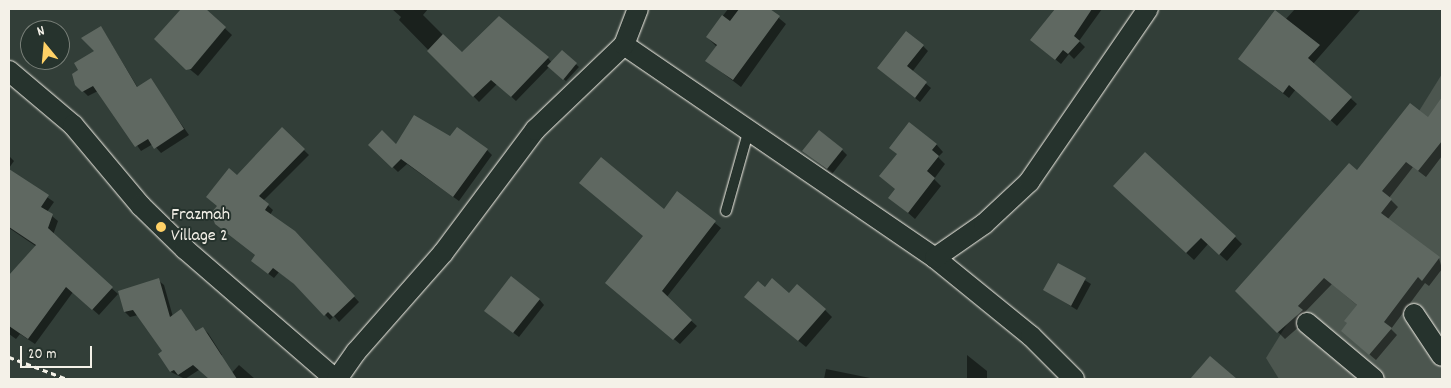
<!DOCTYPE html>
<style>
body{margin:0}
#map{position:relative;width:1451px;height:388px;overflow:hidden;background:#323e38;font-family:Dekko,sans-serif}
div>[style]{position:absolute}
.green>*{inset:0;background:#4c564f}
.shadow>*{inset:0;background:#0007}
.building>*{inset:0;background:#5f6861}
.path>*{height:3px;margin-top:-1.5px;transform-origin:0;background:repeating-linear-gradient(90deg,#f4f1e8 0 5px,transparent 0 9px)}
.roads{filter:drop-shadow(0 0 1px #f4f1e8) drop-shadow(0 0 1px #f4f1e8)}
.lane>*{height:10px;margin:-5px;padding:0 5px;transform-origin:5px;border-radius:5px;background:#26332d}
.street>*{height:20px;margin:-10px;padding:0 10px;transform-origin:10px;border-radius:10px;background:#26332d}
.dots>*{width:14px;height:14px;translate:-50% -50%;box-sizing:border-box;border:2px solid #26332d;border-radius:50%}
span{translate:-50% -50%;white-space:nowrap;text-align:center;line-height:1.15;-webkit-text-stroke:4px #26332d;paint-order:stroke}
.poi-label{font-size:18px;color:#f4f1e8}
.left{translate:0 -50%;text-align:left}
.frame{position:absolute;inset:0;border:10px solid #f4f1e8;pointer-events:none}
.north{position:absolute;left:20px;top:20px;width:50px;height:50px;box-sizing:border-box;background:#26332d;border:1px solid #787f78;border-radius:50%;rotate:343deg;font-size:14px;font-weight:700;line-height:20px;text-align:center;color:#f4f1e8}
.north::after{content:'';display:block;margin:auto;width:18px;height:22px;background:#ffd166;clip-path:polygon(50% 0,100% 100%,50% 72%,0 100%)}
.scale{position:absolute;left:20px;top:346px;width:72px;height:22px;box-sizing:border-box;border:2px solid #f4f1e8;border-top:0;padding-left:6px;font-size:15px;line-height:18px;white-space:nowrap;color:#f4f1e8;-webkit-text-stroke:4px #26332d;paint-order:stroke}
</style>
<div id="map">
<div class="green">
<i style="clip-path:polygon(1442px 74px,1442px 379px,1279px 379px,1266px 358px)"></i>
</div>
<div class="shadow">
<i style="clip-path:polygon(183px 9px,204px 9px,232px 35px,198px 76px,166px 50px,158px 36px)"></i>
<i style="clip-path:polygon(392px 9px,428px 9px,423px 15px,462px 54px,548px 58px,552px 63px,562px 52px,579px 67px,566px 81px,549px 67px,516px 101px,497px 84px,479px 102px,399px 20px,401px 17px)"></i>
<i style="clip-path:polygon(728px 9px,768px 9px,786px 24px,741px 87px,707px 61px,717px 47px,707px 37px)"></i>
<i style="clip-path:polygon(1056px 9px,1102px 9px,1079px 41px,1085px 47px,1074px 59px,1069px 54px,1061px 64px,1032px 40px)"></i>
<i style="clip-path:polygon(1295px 9px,1361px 9px,1313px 64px,1357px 104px,1337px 126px,1296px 89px,1289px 98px,1245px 64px)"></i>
<i style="clip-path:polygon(101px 27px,138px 88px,150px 80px,189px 135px,161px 153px,153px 144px,141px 151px,98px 91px,88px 96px,83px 91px,80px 70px,96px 52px)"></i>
<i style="clip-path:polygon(923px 46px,928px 51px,912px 72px,931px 88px,920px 102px,884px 73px)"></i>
<i style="clip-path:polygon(1442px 99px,1442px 156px,1426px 177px,1413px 167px,1389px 198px,1398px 207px,1387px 220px,1439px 258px,1442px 269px,1429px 286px,1425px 283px,1391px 329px,1397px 335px,1376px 360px,1349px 337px,1358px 306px,1332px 284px,1304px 313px,1309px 318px,1285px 339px,1237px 291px,1357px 171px,1428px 119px)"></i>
<i style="clip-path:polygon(282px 129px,309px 155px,263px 201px,273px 210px,270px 215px,294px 232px,359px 302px,339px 322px,334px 316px,330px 320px,300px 288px,279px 272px,274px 278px,258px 266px,256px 256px,218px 206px,237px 176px)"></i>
<i style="clip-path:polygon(451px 137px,487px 150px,492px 155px,459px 201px,407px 164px,398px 172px,370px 145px,397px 146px)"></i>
<i style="clip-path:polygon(936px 144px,943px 152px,938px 157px,945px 164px,934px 179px,941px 186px,915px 219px,890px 197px)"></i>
<i style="clip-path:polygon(842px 150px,847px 155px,832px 174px,804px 151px)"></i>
<i style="clip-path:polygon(9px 156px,14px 161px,9px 168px)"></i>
<i style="clip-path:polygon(9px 170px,54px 202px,47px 212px,58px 221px,53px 235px,118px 294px,99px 315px,73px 292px,35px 344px,20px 334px,16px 339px,9px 334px,9px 277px,37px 247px,9px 228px)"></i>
<i style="clip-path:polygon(678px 193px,721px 228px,666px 298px,697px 326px,680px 344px,613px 289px,644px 237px)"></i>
<i style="clip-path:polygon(1122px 193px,1235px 237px,1242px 244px,1227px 261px,1208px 244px,1194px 260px)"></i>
<i style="clip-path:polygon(1059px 264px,1091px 284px,1077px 310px,1045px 290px)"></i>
<i style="clip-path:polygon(158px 280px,164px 285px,173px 317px,181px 311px,197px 332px,202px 328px,208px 333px,222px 355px,185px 379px,171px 372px,159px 354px,163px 352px,138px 315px,130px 317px,125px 312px)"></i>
<i style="clip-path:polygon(765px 288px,789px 295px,825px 310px,832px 317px,806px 347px,745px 297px)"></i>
<i style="clip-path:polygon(539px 299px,544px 305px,519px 337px,491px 316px)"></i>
<i style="clip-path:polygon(967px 355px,987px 371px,987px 379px,967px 379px)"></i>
<i style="clip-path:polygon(239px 365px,255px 379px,226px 379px)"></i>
<i style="clip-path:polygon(826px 369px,875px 379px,824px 379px)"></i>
</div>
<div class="building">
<i style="clip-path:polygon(181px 9px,206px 9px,226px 27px,191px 69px,186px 70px,154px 39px)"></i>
<i style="clip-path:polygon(739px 9px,770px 9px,780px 16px,733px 80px,705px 61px,717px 45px,706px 37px,722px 15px,730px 21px)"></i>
<i style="clip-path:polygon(1055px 9px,1092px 9px,1074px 36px,1080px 41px,1068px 54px,1063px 50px,1055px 60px,1030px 40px)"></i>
<i style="clip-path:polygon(1275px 10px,1320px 45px,1308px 58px,1352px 97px,1330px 121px,1289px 85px,1283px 93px,1238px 59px)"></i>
<i style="clip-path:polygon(499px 16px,549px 57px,511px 97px,491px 80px,473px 97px,427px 51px,443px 34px,462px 52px)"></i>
<i style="clip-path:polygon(101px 26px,137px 87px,151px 78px,184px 129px,154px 149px,148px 139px,135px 147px,93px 86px,82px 92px,75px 85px,72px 74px,78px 70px,74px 63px,94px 51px,81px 38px)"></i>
<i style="clip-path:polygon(906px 31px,924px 45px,907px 66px,927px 82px,915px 98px,877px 68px)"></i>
<i style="clip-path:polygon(562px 50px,577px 63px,563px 80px,547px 66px)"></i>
<i style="clip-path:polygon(1442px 97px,1442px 141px,1418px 171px,1406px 162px,1382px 191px,1392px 199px,1381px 213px,1440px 257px,1422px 281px,1418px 277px,1384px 322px,1392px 328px,1369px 355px,1341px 331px,1347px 323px,1344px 321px,1357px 305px,1324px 278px,1298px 306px,1303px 310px,1277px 333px,1235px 291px,1349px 163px,1357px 170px,1410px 103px,1428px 117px)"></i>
<i style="clip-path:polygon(414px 115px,450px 136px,457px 127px,488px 149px,453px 197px,401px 159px,392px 168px,368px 145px,382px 130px,396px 144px)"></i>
<i style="clip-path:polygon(909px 122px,937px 144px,932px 150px,939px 156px,927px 171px,935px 178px,908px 213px,888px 198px,895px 189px,879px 176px,897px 154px,889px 148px)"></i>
<i style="clip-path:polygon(282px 127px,305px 149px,259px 196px,269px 204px,265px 210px,295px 231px,355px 296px,333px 317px,328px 312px,324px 316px,294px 284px,273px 268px,268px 274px,251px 261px,255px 255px,215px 224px,211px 213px,217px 206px,206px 197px,229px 168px,237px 175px)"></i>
<i style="clip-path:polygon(819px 130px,843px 149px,827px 169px,802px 151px)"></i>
<i style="clip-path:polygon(1145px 152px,1236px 236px,1219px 255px,1201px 238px,1186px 253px,1113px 186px)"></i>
<i style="clip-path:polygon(601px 157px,664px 209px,677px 191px,716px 221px,662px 291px,692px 320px,673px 340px,605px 283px,643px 236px,579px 183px)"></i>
<i style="clip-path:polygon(9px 169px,49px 195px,41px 207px,53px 214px,48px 228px,113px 287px,92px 310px,66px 287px,28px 339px,9px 326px,9px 275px,36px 245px,9px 227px)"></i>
<i style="clip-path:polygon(1058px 263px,1086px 278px,1071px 306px,1043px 290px)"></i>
<i style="clip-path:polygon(511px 276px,540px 299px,513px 333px,484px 311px)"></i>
<i style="clip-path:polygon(159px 278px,170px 317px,181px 309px,196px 331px,203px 327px,237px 379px,209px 379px,193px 365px,178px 375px,174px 370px,170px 372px,158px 354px,162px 351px,133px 310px,124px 312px,118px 291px)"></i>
<i style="clip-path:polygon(772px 278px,789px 293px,797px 284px,826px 309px,798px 341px,744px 297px,758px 281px,765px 287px)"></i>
<i style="clip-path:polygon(1210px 356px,1237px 379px,1190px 379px)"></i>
</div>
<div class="path">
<i style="left:9px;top:357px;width:62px;rotate:20.8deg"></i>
</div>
<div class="roads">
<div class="lane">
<i style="left:726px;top:211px;width:85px;rotate:-74.3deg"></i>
</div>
<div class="street">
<i style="left:624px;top:45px;width:377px;rotate:34.4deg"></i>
<i style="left:935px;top:258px;width:124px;rotate:39.1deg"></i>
<i style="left:1031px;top:336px;width:61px;rotate:45deg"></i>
<i style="left:9px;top:71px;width:84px;rotate:40.2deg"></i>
<i style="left:73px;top:125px;width:106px;rotate:50deg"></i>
<i style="left:141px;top:206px;width:62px;rotate:44.3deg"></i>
<i style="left:185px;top:249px;width:198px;rotate:40.9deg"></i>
<i style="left:935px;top:258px;width:60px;rotate:-34.8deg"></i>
<i style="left:984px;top:224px;width:62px;rotate:-43deg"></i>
<i style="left:1029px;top:182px;width:210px;rotate:-55.5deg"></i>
<i style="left:1414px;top:314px;width:50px;rotate:56.3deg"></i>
<i style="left:1307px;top:323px;width:87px;rotate:39.9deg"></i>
<i style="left:337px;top:379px;width:33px;rotate:-55deg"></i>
<i style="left:356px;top:352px;width:132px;rotate:-48.7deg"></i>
<i style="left:443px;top:253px;width:154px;rotate:-53.2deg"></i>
<i style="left:535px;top:130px;width:123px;rotate:-43.7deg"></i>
<i style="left:624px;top:45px;width:39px;rotate:-69deg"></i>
</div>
</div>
<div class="dots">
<i style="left:161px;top:227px;background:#ffd166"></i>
</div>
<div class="poi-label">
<span class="left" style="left:171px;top:227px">Frazmah<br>Village 2</span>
</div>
<div class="frame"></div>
<div class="north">N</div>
<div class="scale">20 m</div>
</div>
